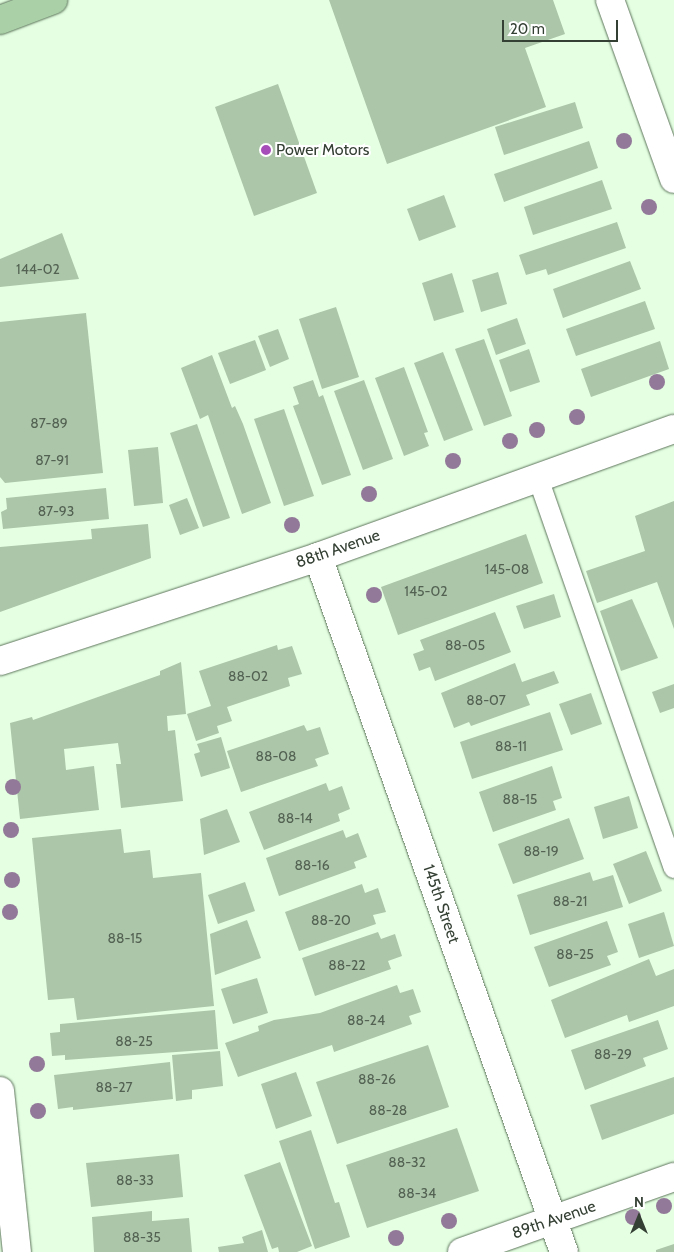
<!DOCTYPE html>
<style>
body{margin:0}
#map{position:relative;width:674px;height:1252px;overflow:hidden;background:#e4ffe2;font-family:Cabin,sans-serif}
div>[style]{position:absolute}
.building>*{inset:0;background:#acc6aa}
.roads{filter:drop-shadow(0 0 1px #5e755c) drop-shadow(0 0 1px #5e755c)}
.service>*{height:20px;margin:-10px;padding:0 10px;transform-origin:10px;border-radius:10px;background:#fff}
.minor>*{height:28px;margin:-14px;padding:0 14px;transform-origin:14px;border-radius:14px;background:#fff}
.primary>*{height:28px;margin:-14px;padding:0 14px;transform-origin:14px;border-radius:14px;background:#a9d0a7}
.trees>*{width:16px;height:16px;margin:-8px;border-radius:50%;background:#937999}
.dots>*{width:14px;height:14px;translate:-50% -50%;box-sizing:border-box;border:2px solid #fff;border-radius:50%}
span{translate:-50% -50%;white-space:nowrap;text-align:center;line-height:1.15;-webkit-text-stroke:4px #fff;paint-order:stroke}
.number-label{font-size:14px;color:#536252}
.number-label span{-webkit-text-stroke-width:0}
.poi-label{font-size:16px;color:#354034}
.left{translate:0 -50%;text-align:left}
.street-label{font-size:16px;color:#354034}
.north{position:absolute;left:614px;top:1192px;width:50px;height:50px;-webkit-text-stroke:4px #fff;paint-order:stroke;rotate:0deg;font-size:14px;font-weight:700;line-height:20px;text-align:center;color:#354034}
.north::after{content:'';display:block;margin:auto;width:18px;height:22px;background:#354034;clip-path:polygon(50% 0,100% 100%,50% 72%,0 100%)}
.scale{position:absolute;left:502px;top:20px;width:116px;height:22px;box-sizing:border-box;border:2px solid #354034;border-top:0;padding-left:6px;font-size:15px;line-height:18px;white-space:nowrap;color:#354034;-webkit-text-stroke:4px #fff;paint-order:stroke}
</style>
<div id="map">
<div class="building">
<i style="clip-path:polygon(329px 0,553px 0,565px 34px,525px 48px,546px 107px,387px 164px)"></i>
<i style="clip-path:polygon(278px 84px,317px 193px,254px 216px,215px 107px)"></i>
<i style="clip-path:polygon(575px 102px,583px 128px,504px 155px,495px 127px)"></i>
<i style="clip-path:polygon(589px 141px,598px 168px,504px 202px,494px 174px)"></i>
<i style="clip-path:polygon(602px 180px,612px 209px,533px 235px,524px 207px)"></i>
<i style="clip-path:polygon(444px 195px,456px 227px,419px 241px,407px 209px)"></i>
<i style="clip-path:polygon(617px 222px,626px 248px,548px 275px,546px 269px,526px 275px,519px 255px)"></i>
<i style="clip-path:polygon(62px 233px,79px 279px,0 287px,0 259px)"></i>
<i style="clip-path:polygon(630px 261px,641px 289px,563px 318px,553px 289px)"></i>
<i style="clip-path:polygon(498px 272px,507px 304px,481px 312px,472px 280px)"></i>
<i style="clip-path:polygon(452px 273px,464px 312px,434px 321px,422px 283px)"></i>
<i style="clip-path:polygon(645px 301px,655px 329px,576px 356px,566px 329px)"></i>
<i style="clip-path:polygon(336px 307px,359px 377px,322px 389px,299px 319px)"></i>
<i style="clip-path:polygon(86px 313px,103px 473px,5px 483px,0 477px,0 322px)"></i>
<i style="clip-path:polygon(517px 318px,526px 344px,496px 355px,487px 329px)"></i>
<i style="clip-path:polygon(278px 329px,289px 359px,270px 367px,258px 336px)"></i>
<i style="clip-path:polygon(484px 339px,512px 416px,484px 426px,455px 349px)"></i>
<i style="clip-path:polygon(255px 340px,266px 370px,230px 384px,218px 353px)"></i>
<i style="clip-path:polygon(660px 341px,669px 369px,591px 397px,581px 369px)"></i>
<i style="clip-path:polygon(529px 349px,540px 382px,510px 392px,499px 360px)"></i>
<i style="clip-path:polygon(443px 352px,473px 430px,444px 441px,414px 363px)"></i>
<i style="clip-path:polygon(212px 355px,232px 408px,235px 406px,243px 424px,271px 503px,242px 514px,208px 415px,200px 419px,181px 368px)"></i>
<i style="clip-path:polygon(404px 367px,428px 432px,424px 433px,429px 446px,404px 456px,375px 378px)"></i>
<i style="clip-path:polygon(313px 380px,319px 397px,323px 395px,351px 475px,322px 485px,293px 406px,299px 404px,293px 387px)"></i>
<i style="clip-path:polygon(364px 380px,393px 459px,363px 470px,334px 391px)"></i>
<i style="clip-path:polygon(284px 409px,314px 496px,284px 506px,254px 419px)"></i>
<i style="clip-path:polygon(197px 424px,230px 518px,203px 527px,170px 433px)"></i>
<i style="clip-path:polygon(158px 447px,163px 503px,134px 506px,128px 450px)"></i>
<i style="clip-path:polygon(106px 488px,109px 519px,3px 529px,1px 512px,7px 509px,6px 498px)"></i>
<i style="clip-path:polygon(187px 498px,199px 528px,180px 535px,169px 505px)"></i>
<i style="clip-path:polygon(674px 501px,674px 629px,657px 582px,597px 603px,586px 571px,645px 551px,635px 516px)"></i>
<i style="clip-path:polygon(148px 524px,151px 558px,0 612px,0 547px,92px 539px,91px 529px)"></i>
<i style="clip-path:polygon(526px 534px,543px 583px,398px 635px,381px 587px)"></i>
<i style="clip-path:polygon(554px 594px,561px 617px,524px 629px,516px 606px)"></i>
<i style="clip-path:polygon(632px 599px,658px 658px,621px 671px,600px 611px)"></i>
<i style="clip-path:polygon(495px 612px,511px 652px,435px 681px,430px 667px,419px 671px,413px 654px,424px 650px,420px 640px)"></i>
<i style="clip-path:polygon(277px 645px,278px 650px,292px 646px,302px 674px,288px 678px,290px 686px,227px 707px,232px 721px,217px 726px,219px 733px,196px 741px,187px 714px,211px 706px,199px 671px)"></i>
<i style="clip-path:polygon(181px 662px,186px 714px,167px 716px,168px 731px,175px 730px,183px 801px,121px 808px,116px 764px,121px 764px,118px 743px,64px 749px,66px 770px,94px 766px,99px 810px,20px 819px,10px 723px,32px 717px,33px 720px,160px 675px,160px 671px)"></i>
<i style="clip-path:polygon(515px 663px,522px 682px,554px 671px,559px 683px,526px 695px,530px 705px,471px 726px,469px 722px,454px 728px,441px 693px)"></i>
<i style="clip-path:polygon(674px 684px,674px 708px,660px 713px,652px 692px)"></i>
<i style="clip-path:polygon(591px 693px,602px 724px,571px 735px,559px 704px)"></i>
<i style="clip-path:polygon(550px 712px,563px 750px,472px 779px,460px 742px)"></i>
<i style="clip-path:polygon(304px 725px,307px 731px,320px 727px,329px 754px,315px 759px,318px 766px,241px 792px,227px 751px)"></i>
<i style="clip-path:polygon(221px 737px,230px 768px,201px 777px,194px 754px,200px 752px,197px 744px)"></i>
<i style="clip-path:polygon(552px 766px,562px 798px,553px 801px,556px 810px,493px 832px,479px 792px)"></i>
<i style="clip-path:polygon(326px 783px,329px 791px,342px 786px,350px 809px,338px 814px,340px 821px,264px 850px,249px 812px)"></i>
<i style="clip-path:polygon(629px 796px,638px 828px,603px 839px,594px 807px)"></i>
<i style="clip-path:polygon(227px 809px,240px 842px,204px 855px,200px 819px)"></i>
<i style="clip-path:polygon(569px 818px,584px 859px,513px 884px,498px 844px)"></i>
<i style="clip-path:polygon(121px 829px,124px 853px,150px 850px,153px 878px,201px 873px,214px 1006px,77px 1020px,74px 998px,48px 1000px,32px 838px)"></i>
<i style="clip-path:polygon(343px 830px,346px 838px,358px 833px,367px 857px,354px 862px,356px 868px,279px 896px,266px 858px)"></i>
<i style="clip-path:polygon(646px 851px,662px 891px,629px 904px,613px 864px)"></i>
<i style="clip-path:polygon(590px 872px,593px 881px,613px 875px,623px 907px,530px 935px,517px 895px)"></i>
<i style="clip-path:polygon(245px 882px,255px 911px,218px 924px,208px 895px)"></i>
<i style="clip-path:polygon(362px 884px,365px 893px,378px 888px,386px 912px,373px 915px,376px 924px,299px 951px,285px 912px)"></i>
<i style="clip-path:polygon(664px 912px,674px 946px,639px 958px,628px 924px)"></i>
<i style="clip-path:polygon(247px 920px,261px 958px,215px 975px,210px 934px)"></i>
<i style="clip-path:polygon(607px 921px,618px 952px,607px 956px,611px 965px,549px 987px,534px 947px)"></i>
<i style="clip-path:polygon(378px 932px,381px 939px,395px 934px,402px 956px,388px 961px,391px 969px,315px 996px,302px 958px)"></i>
<i style="clip-path:polygon(649px 959px,656px 976px,674px 969px,674px 1006px,629px 1022px,627px 1015px,565px 1038px,551px 1000px)"></i>
<i style="clip-path:polygon(257px 978px,268px 1013px,233px 1024px,221px 989px)"></i>
<i style="clip-path:polygon(397px 985px,400px 993px,413px 989px,421px 1012px,409px 1016px,412px 1024px,334px 1052px,332px 1045px,238px 1077px,225px 1043px,259px 1031px,258px 1026px,274px 1020px,320px 1013px)"></i>
<i style="clip-path:polygon(215px 1010px,218px 1049px,65px 1060px,65px 1055px,52px 1056px,50px 1033px,60px 1032px,60px 1024px)"></i>
<i style="clip-path:polygon(658px 1020px,668px 1049px,643px 1058px,646px 1066px,585px 1090px,571px 1050px)"></i>
<i style="clip-path:polygon(428px 1045px,449px 1107px,337px 1144px,316px 1082px)"></i>
<i style="clip-path:polygon(220px 1051px,223px 1086px,192px 1090px,192px 1099px,176px 1101px,172px 1055px)"></i>
<i style="clip-path:polygon(170px 1062px,173px 1099px,73px 1110px,73px 1107px,58px 1109px,54px 1075px)"></i>
<i style="clip-path:polygon(296px 1072px,312px 1116px,276px 1129px,261px 1084px)"></i>
<i style="clip-path:polygon(674px 1077px,674px 1114px,602px 1140px,590px 1105px)"></i>
<i style="clip-path:polygon(457px 1128px,479px 1191px,367px 1228px,346px 1165px)"></i>
<i style="clip-path:polygon(311px 1130px,335px 1203px,339px 1202px,350px 1237px,315px 1249px,279px 1141px)"></i>
<i style="clip-path:polygon(179px 1154px,183px 1197px,91px 1207px,86px 1163px)"></i>
<i style="clip-path:polygon(280px 1162px,312px 1246px,297px 1252px,279px 1252px,278px 1247px,272px 1249px,244px 1175px)"></i>
<i style="clip-path:polygon(152px 1211px,152px 1221px,189px 1218px,192px 1252px,94px 1252px,92px 1217px)"></i>
<i style="clip-path:polygon(262px 1230px,268px 1252px,219px 1252px,218px 1247px,244px 1243px,242px 1237px)"></i>
<i style="clip-path:polygon(674px 1244px,674px 1252px,656px 1252px,656px 1250px)"></i>
</div>
<div class="roads">
<div class="service">
<i style="left:538px;top:478px;width:413px;rotate:70.8deg"></i>
</div>
<div class="minor">
<i style="left:610px;top:0;width:190px;rotate:70.3deg"></i>
<i style="left:318px;top:557px;width:737px;rotate:70.51deg"></i>
<i style="left:0;top:661px;width:335px;rotate:-18.1deg"></i>
<i style="left:318px;top:557px;width:378px;rotate:-19.8deg"></i>
<i style="left:0;top:1091px;width:162px;rotate:84deg"></i>
<i style="left:462px;top:1252px;width:225px;rotate:-19.5deg"></i>
</div>
<div class="primary">
<i style="left:0;top:20px;width:57px;rotate:-20.7deg"></i>
</div>
</div>
<div class="trees">
<i style="left:624px;top:141px"></i>
<i style="left:649px;top:207px"></i>
<i style="left:657px;top:382px"></i>
<i style="left:577px;top:417px"></i>
<i style="left:537px;top:430px"></i>
<i style="left:510px;top:441px"></i>
<i style="left:453px;top:461px"></i>
<i style="left:369px;top:494px"></i>
<i style="left:292px;top:525px"></i>
<i style="left:374px;top:595px"></i>
<i style="left:13px;top:787px"></i>
<i style="left:11px;top:830px"></i>
<i style="left:12px;top:880px"></i>
<i style="left:10px;top:912px"></i>
<i style="left:37px;top:1064px"></i>
<i style="left:38px;top:1111px"></i>
<i style="left:664px;top:1206px"></i>
<i style="left:633px;top:1217px"></i>
<i style="left:449px;top:1221px"></i>
<i style="left:396px;top:1238px"></i>
</div>
<div class="dots">
<i style="left:266px;top:150px;background:#a74db9"></i>
</div>
<div class="number-label">
<span style="left:38px;top:269px">144-02</span>
<span style="left:49px;top:423px">87-89</span>
<span style="left:52px;top:460px">87-91</span>
<span style="left:56px;top:511px">87-93</span>
<span style="left:507px;top:569px">145-08</span>
<span style="left:426px;top:591px">145-02</span>
<span style="left:465px;top:645px">88-05</span>
<span style="left:248px;top:676px">88-02</span>
<span style="left:486px;top:700px">88-07</span>
<span style="left:511px;top:746px">88-11</span>
<span style="left:276px;top:756px">88-08</span>
<span style="left:520px;top:799px">88-15</span>
<span style="left:295px;top:818px">88-14</span>
<span style="left:541px;top:851px">88-19</span>
<span style="left:312px;top:865px">88-16</span>
<span style="left:570px;top:901px">88-21</span>
<span style="left:331px;top:920px">88-20</span>
<span style="left:125px;top:938px">88-15</span>
<span style="left:575px;top:954px">88-25</span>
<span style="left:347px;top:965px">88-22</span>
<span style="left:366px;top:1020px">88-24</span>
<span style="left:134px;top:1041px">88-25</span>
<span style="left:613px;top:1054px">88-29</span>
<span style="left:377px;top:1079px">88-26</span>
<span style="left:114px;top:1087px">88-27</span>
<span style="left:388px;top:1110px">88-28</span>
<span style="left:407px;top:1162px">88-32</span>
<span style="left:135px;top:1180px">88-33</span>
<span style="left:417px;top:1193px">88-34</span>
<span style="left:142px;top:1237px">88-35</span>
</div>
<div class="poi-label">
<span class="left" style="left:276px;top:150px">Power Motors</span>
</div>
<div class="street-label">
<span style="left:338px;top:549px;rotate:-19deg">88th Avenue</span>
<span style="left:441px;top:904px;rotate:71deg">145th Street</span>
<span style="left:554px;top:1220px;rotate:-19deg">89th Avenue</span>
</div>
<div class="north">N</div>
<div class="scale">20 m</div>
</div>
